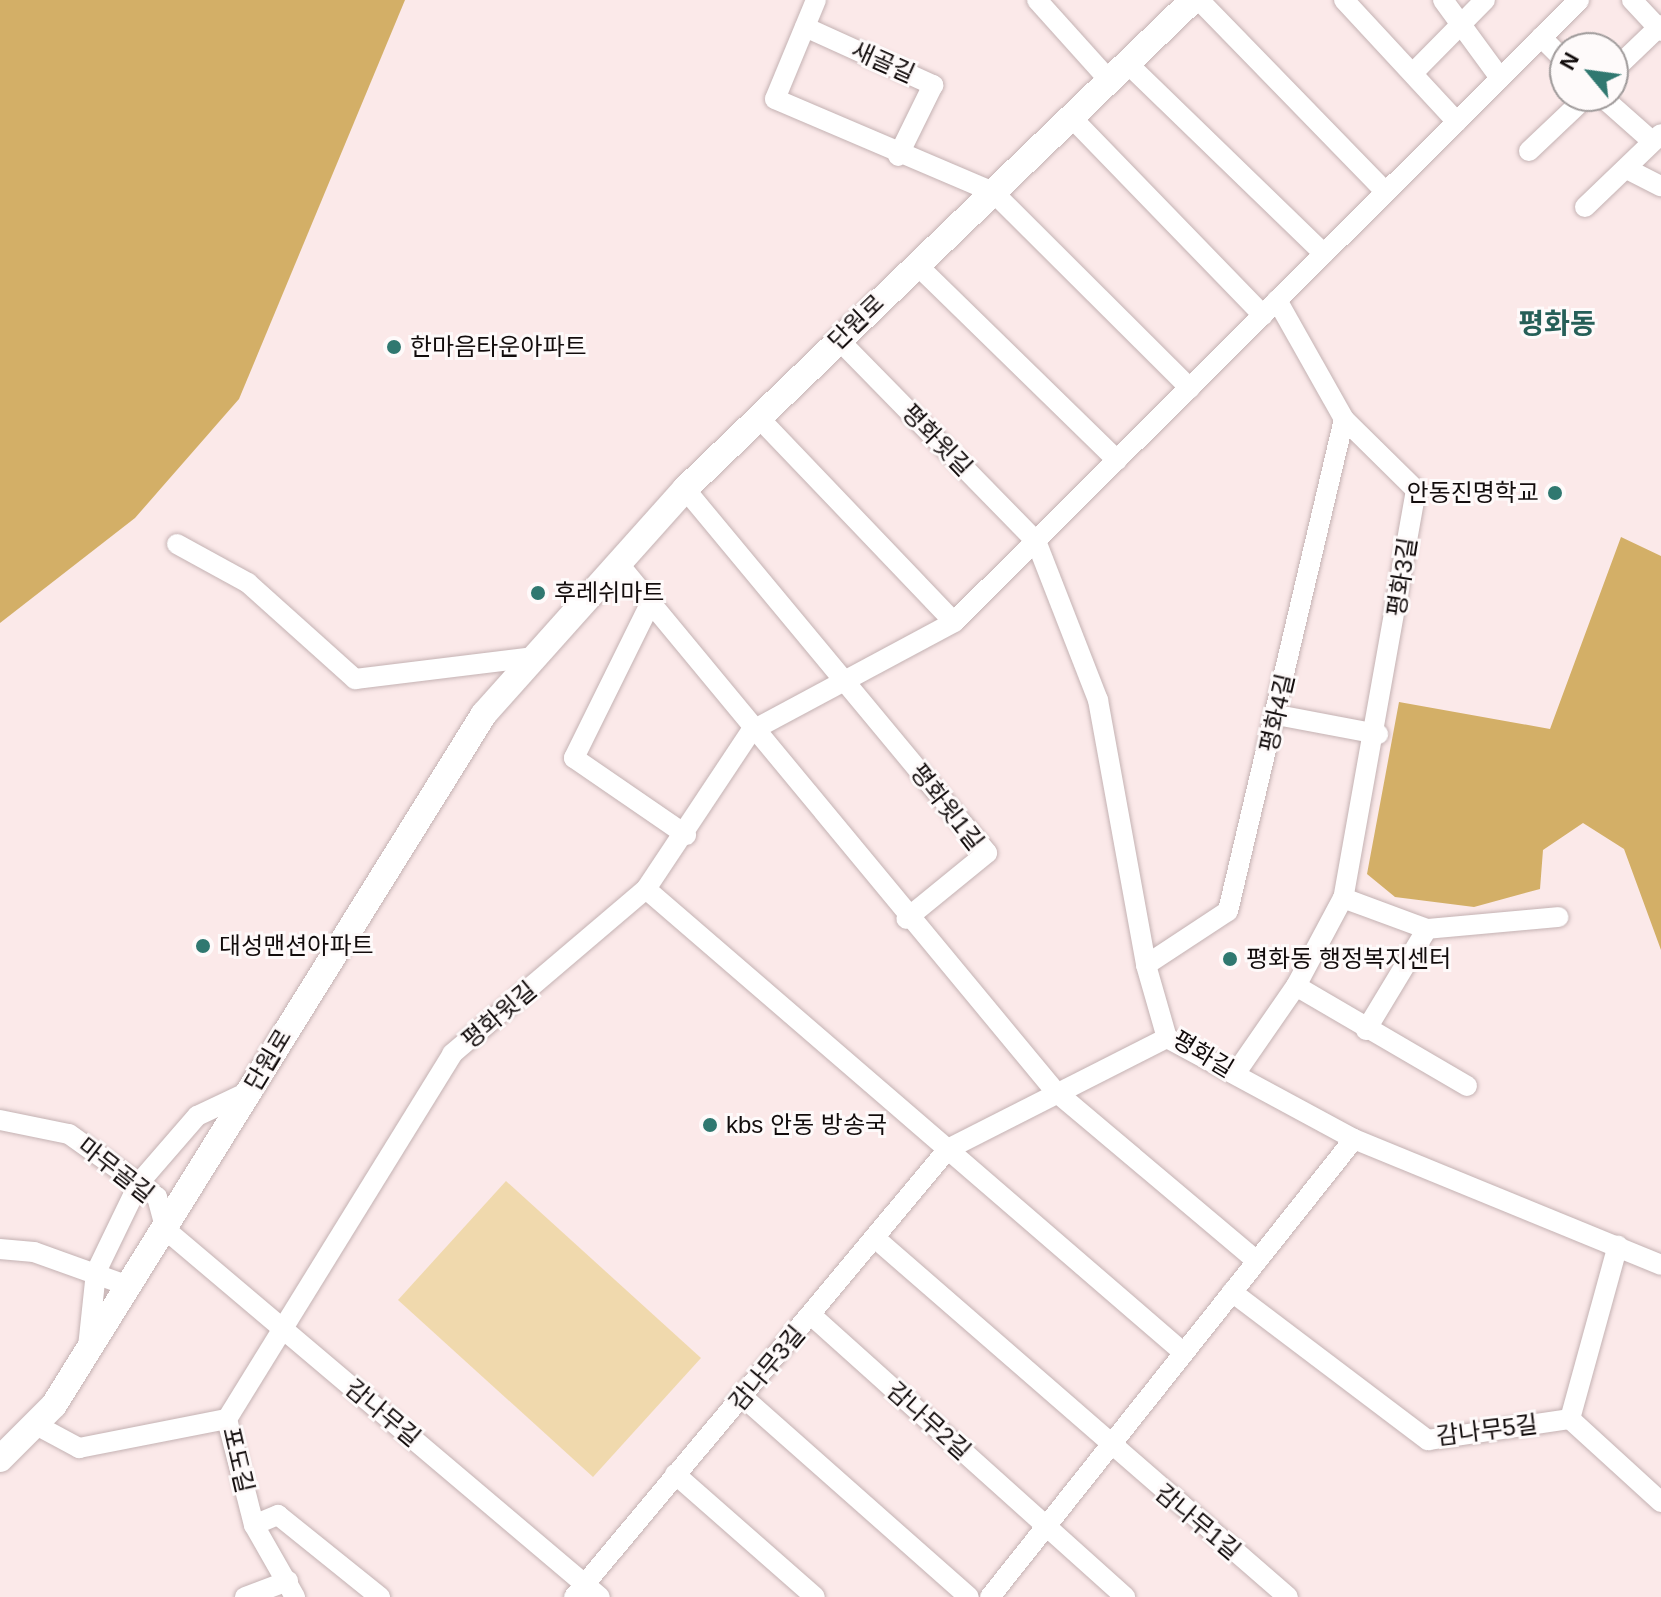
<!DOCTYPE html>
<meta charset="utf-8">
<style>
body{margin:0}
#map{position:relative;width:1661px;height:1597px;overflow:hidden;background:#fbe9e9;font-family:Helvetica,"Noto Sans KR",sans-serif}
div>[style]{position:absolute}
.green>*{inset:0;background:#f0d9ad}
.forest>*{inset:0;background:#d3af67}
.roads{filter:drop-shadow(0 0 2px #c4b2b3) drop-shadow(0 0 2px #c4b2b3)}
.minor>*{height:20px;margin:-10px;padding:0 10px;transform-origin:10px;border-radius:10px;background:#fff}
.tertiary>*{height:26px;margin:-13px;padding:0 13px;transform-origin:13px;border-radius:13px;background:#fff}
.dots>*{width:22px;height:22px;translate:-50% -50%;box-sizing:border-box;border:4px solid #fefafa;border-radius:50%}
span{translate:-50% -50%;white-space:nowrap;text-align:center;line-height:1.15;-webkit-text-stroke:6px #fefafa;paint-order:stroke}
.street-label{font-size:24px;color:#120c0c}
.poi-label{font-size:24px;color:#120c0c}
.left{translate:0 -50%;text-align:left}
.right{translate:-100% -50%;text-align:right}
.quarter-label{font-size:28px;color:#265f58;font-weight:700}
.north{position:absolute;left:1549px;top:32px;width:80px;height:80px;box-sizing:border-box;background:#fefafa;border:2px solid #a09b9b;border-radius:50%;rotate:299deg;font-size:22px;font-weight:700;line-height:32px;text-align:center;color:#120c0c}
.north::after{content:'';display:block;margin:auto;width:28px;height:36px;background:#307870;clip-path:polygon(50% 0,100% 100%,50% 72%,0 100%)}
</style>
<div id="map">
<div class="green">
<i style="clip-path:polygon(506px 1181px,701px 1358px,593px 1477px,398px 1300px)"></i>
</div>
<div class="forest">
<i style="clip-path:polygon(0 0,405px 0,239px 399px,135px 518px,0 623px)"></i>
<i style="clip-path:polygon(1621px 537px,1661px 556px,1661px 950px,1624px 849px,1583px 823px,1543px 850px,1540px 889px,1474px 907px,1395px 897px,1367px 874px,1399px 702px,1550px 729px)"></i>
</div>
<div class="roads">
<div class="minor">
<i style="left:816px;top:0;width:107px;rotate:112.5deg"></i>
<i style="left:775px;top:99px;width:237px;rotate:23.1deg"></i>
<i style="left:993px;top:192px;width:278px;rotate:44.9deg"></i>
<i style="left:1037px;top:0;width:108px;rotate:48deg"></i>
<i style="left:1199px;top:0;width:268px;rotate:45.8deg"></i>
<i style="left:1344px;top:0;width:166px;rotate:47.2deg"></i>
<i style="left:1443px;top:0;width:97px;rotate:53.8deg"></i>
<i style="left:1632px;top:0;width:42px;rotate:46.9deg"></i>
<i style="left:805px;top:27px;width:141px;rotate:24.4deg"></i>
<i style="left:933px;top:85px;width:79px;rotate:116.2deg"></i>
<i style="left:1541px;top:37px;width:34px;rotate:45deg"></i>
<i style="left:1127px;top:63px;width:274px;rotate:44.1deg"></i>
<i style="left:1613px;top:71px;width:66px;rotate:-43.8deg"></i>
<i style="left:1414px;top:72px;width:101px;rotate:-45.4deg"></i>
<i style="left:1601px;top:96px;width:69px;rotate:41.5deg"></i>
<i style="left:1071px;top:117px;width:276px;rotate:45.9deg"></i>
<i style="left:1529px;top:151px;width:80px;rotate:-43.5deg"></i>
<i style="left:1627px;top:169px;width:38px;rotate:27deg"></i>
<i style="left:1585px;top:207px;width:105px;rotate:-43.8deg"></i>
<i style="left:916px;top:264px;width:281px;rotate:44.3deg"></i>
<i style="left:1277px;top:300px;width:137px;rotate:60.6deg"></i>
<i style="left:1344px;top:419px;width:101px;rotate:44.6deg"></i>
<i style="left:1416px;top:490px;width:414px;rotate:100.1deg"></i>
<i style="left:1343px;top:898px;width:90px;rotate:20.3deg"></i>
<i style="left:1427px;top:929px;width:132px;rotate:-5.2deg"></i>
<i style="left:838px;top:339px;width:283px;rotate:45.6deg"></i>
<i style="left:1036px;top:541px;width:171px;rotate:68.7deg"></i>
<i style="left:1098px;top:700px;width:269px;rotate:79.7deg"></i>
<i style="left:1146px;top:965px;width:76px;rotate:74deg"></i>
<i style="left:1167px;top:1038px;width:213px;rotate:28.4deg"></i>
<i style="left:1354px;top:1139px;width:332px;rotate:22.3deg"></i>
<i style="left:759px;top:418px;width:282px;rotate:46.3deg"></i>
<i style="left:685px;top:489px;width:473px;rotate:50.3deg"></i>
<i style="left:987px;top:853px;width:104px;rotate:140.8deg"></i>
<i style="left:177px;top:544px;width:81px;rotate:28.8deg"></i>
<i style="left:248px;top:583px;width:144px;rotate:41.9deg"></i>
<i style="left:355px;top:679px;width:179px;rotate:-7deg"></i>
<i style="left:617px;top:562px;width:687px;rotate:50.38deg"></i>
<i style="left:1055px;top:1091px;width:264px;rotate:40.1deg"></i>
<i style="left:651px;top:602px;width:174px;rotate:116.3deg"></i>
<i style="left:574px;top:758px;width:136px;rotate:34.5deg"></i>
<i style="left:1277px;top:715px;width:103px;rotate:10.7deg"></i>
<i style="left:646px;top:889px;width:710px;rotate:40.78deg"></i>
<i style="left:1146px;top:965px;width:98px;rotate:-33.4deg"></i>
<i style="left:1228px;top:911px;width:505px;rotate:-76.73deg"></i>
<i style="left:1296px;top:986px;width:198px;rotate:30.3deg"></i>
<i style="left:1366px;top:1030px;width:118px;rotate:-58.9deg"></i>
<i style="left:1235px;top:1074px;width:107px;rotate:-55.3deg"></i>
<i style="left:1296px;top:986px;width:100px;rotate:-61.9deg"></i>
<i style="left:0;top:1120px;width:70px;rotate:11.5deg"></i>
<i style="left:69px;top:1134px;width:108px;rotate:35.6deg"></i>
<i style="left:157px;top:1197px;width:34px;rotate:75deg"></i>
<i style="left:166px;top:1230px;width:568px;rotate:40.22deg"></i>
<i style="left:875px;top:1238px;width:547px;rotate:41deg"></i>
<i style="left:0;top:1249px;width:34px;rotate:5deg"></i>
<i style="left:34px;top:1252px;width:101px;rotate:19.7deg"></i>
<i style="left:1232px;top:1292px;width:246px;rotate:37.1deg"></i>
<i style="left:1428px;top:1440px;width:144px;rotate:-8.4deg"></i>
<i style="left:1570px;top:1419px;width:123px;rotate:42.4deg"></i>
<i style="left:811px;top:1315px;width:422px;rotate:41.9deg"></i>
<i style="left:88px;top:1347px;width:75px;rotate:-83.9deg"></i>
<i style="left:96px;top:1272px;width:99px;rotate:-64.2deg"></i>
<i style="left:139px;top:1183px;width:89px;rotate:-49.1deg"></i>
<i style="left:197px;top:1116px;width:56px;rotate:-25.2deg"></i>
<i style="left:744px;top:1398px;width:300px;rotate:41.5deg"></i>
<i style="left:1570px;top:1419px;width:180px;rotate:-74.6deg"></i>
<i style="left:38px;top:1426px;width:47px;rotate:28.2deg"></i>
<i style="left:79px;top:1448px;width:151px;rotate:-11.1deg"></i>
<i style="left:675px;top:1474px;width:186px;rotate:41.3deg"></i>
<i style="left:254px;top:1525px;width:26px;rotate:-23deg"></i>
<i style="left:278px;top:1515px;width:131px;rotate:38.8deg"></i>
<i style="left:245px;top:1597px;width:46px;rotate:-20.4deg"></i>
<i style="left:295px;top:1597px;width:83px;rotate:-119.7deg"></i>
<i style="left:254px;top:1525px;width:109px;rotate:-104.3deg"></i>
<i style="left:227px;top:1419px;width:429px;rotate:-58.3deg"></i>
<i style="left:452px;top:1054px;width:255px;rotate:-40.4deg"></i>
<i style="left:646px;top:889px;width:190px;rotate:-56.4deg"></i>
<i style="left:751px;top:731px;width:230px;rotate:-28.2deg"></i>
<i style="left:954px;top:622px;width:882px;rotate:-44.86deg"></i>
<i style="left:574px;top:1597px;width:584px;rotate:-50.14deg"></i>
<i style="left:948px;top:1149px;width:246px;rotate:-26.9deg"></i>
<i style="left:990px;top:1597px;width:585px;rotate:-51.52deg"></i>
</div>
<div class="tertiary">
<i style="left:0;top:1459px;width:76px;rotate:-45deg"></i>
<i style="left:54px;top:1405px;width:814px;rotate:-58.11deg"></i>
<i style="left:484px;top:714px;width:302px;rotate:-48.2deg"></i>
<i style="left:685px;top:489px;width:705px;rotate:-43.91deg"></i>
</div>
</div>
<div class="dots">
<i style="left:394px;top:347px;background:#307870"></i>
<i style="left:1555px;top:493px;background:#307870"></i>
<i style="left:538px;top:593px;background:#307870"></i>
<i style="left:203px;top:946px;background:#307870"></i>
<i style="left:1230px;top:959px;background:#307870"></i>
<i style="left:710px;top:1125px;background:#307870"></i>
</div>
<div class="street-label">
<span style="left:883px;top:62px;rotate:24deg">새골길</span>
<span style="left:856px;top:322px;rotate:-44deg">단원로</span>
<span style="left:937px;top:440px;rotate:46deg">평화윗길</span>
<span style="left:1402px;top:577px;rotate:-81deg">평화3길</span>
<span style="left:1277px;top:713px;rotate:-77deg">평화4길</span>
<span style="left:947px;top:807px;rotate:52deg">평화윗1길</span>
<span style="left:499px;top:1015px;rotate:-40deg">평화윗길</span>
<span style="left:1203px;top:1054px;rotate:31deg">평화길</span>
<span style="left:268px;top:1060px;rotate:-59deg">단원로</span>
<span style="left:116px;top:1170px;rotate:38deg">마무골길</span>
<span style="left:767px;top:1368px;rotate:-50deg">감나무3길</span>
<span style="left:383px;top:1413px;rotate:40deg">감나무길</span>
<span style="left:929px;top:1421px;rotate:42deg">감나무2길</span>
<span style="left:1487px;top:1430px;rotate:-7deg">감나무5길</span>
<span style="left:238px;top:1460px;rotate:77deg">포도길</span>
<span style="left:1198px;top:1522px;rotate:40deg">감나무1길</span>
</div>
<div class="poi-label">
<span class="left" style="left:410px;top:347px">한마음타운아파트</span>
<span class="right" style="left:1539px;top:493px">안동진명학교</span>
<span class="left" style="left:554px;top:593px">후레쉬마트</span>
<span class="left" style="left:219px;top:946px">대성맨션아파트</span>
<span class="left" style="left:1246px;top:959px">평화동 행정복지센터</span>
<span class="left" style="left:726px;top:1125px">kbs 안동 방송국</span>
</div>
<div class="quarter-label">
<span style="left:1557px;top:324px">평화동</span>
</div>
<div class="north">N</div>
</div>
